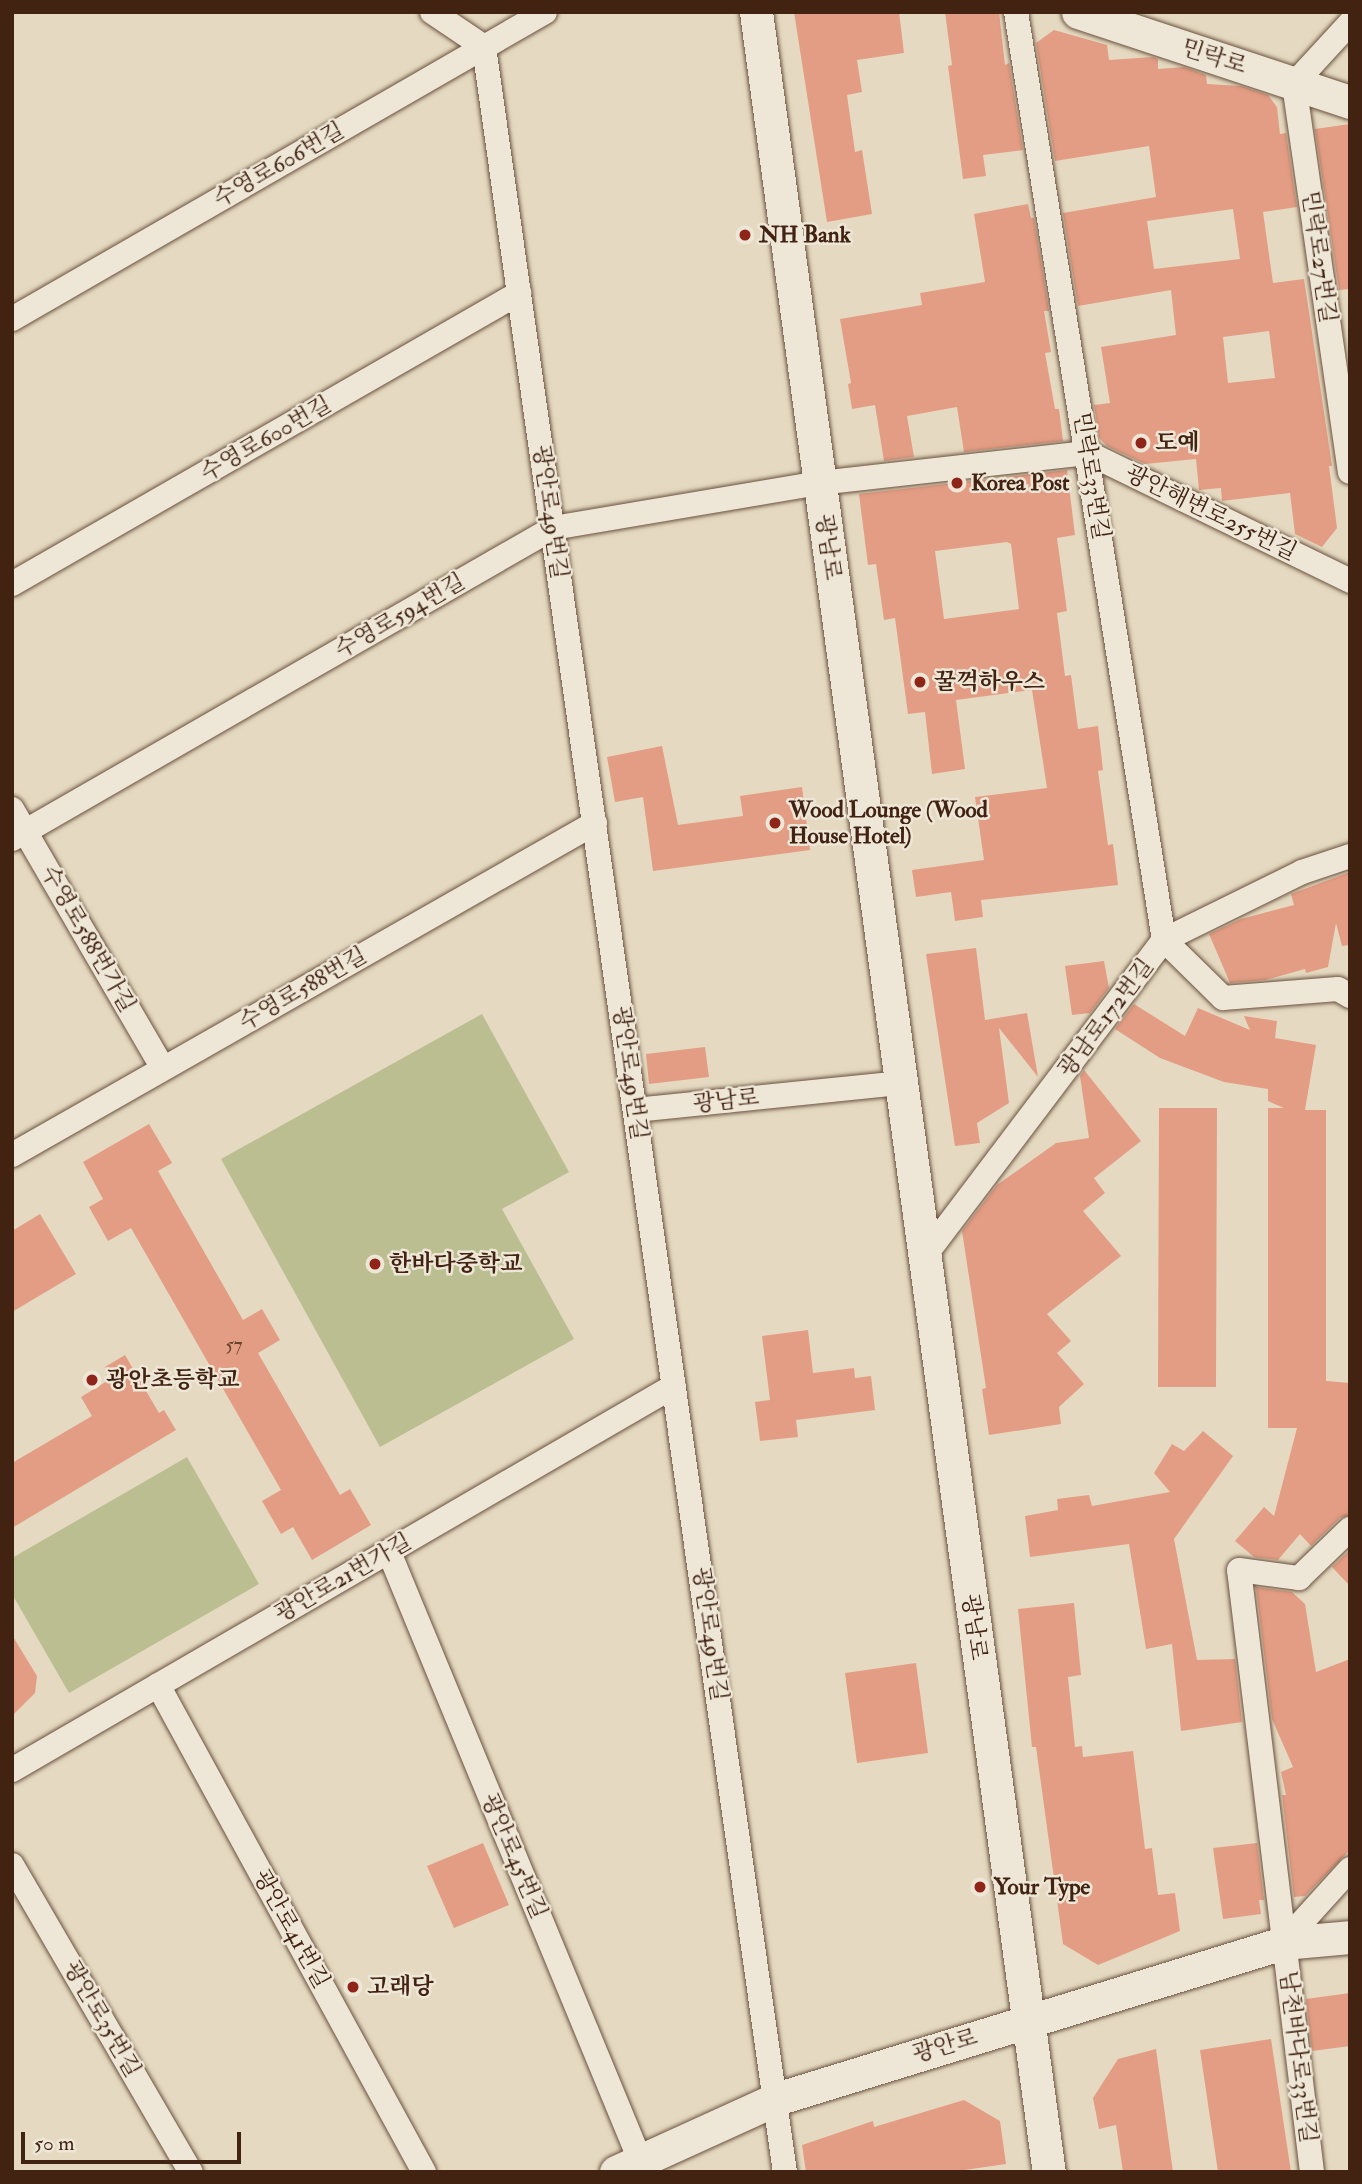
<!DOCTYPE html>
<meta charset="utf-8">
<style>
body{margin:0}
#map{position:relative;width:1362px;height:2184px;overflow:hidden;background:#e5dac1;font-family:"IM FELL Double Pica","Noto Serif KR",serif}
div>[style]{position:absolute}
.green>*{inset:0;background:#babe90}
.building>*{inset:0;background:#e39d84}
.roads{filter:drop-shadow(0 0 2px #6b513e) drop-shadow(0 0 2px #6b513e)}
.street>*{height:24px;margin:-12px;padding:0 12px;transform-origin:12px;border-radius:12px;background:#eee7d7}
.secondary>*{height:33px;margin:-16.5px;padding:0 16.5px;transform-origin:16.5px;border-radius:16.5px;background:#eee7d7}
.dots>*{width:19px;height:19px;translate:-50% -50%;box-sizing:border-box;border:4px solid #eee7d7;border-radius:50%}
span{translate:-50% -50%;white-space:nowrap;text-align:center;line-height:1.15;-webkit-text-stroke:5px #eee7d7;paint-order:stroke}
.number-label{font-size:19px;color:#6a422e}
.number-label span{-webkit-text-stroke-width:0}
.street-label{font-size:23px;color:#422312}
.poi-label{font-size:23px;color:#422312;font-weight:700}
.left{translate:0 -50%;text-align:left}
.frame{position:absolute;inset:0;border:14px solid #422312;pointer-events:none}
.scale{position:absolute;left:21px;top:2132px;width:220px;height:32px;box-sizing:border-box;border:4px solid #422312;border-top:0;padding-left:9px;font-size:21px;line-height:24px;white-space:nowrap;color:#422312;-webkit-text-stroke:5px #eee7d7;paint-order:stroke}
</style>
<div id="map">
<div class="green">
<i style="clip-path:polygon(482px 1014px,569px 1172px,502px 1209px,574px 1339px,380px 1447px,221px 1159px)"></i>
<i style="clip-path:polygon(187px 1457px,259px 1584px,69px 1693px,12px 1594px,12px 1558px)"></i>
</div>
<div class="building">
<i style="clip-path:polygon(794px 12px,899px 12px,904px 53px,857px 60px,862px 92px,847px 95px,855px 152px,862px 150px,872px 214px,827px 222px)"></i>
<i style="clip-path:polygon(945px 12px,999px 12px,1005px 65px,1009px 63px,1023px 150px,983px 155px,986px 176px,963px 179px,948px 66px,952px 65px)"></i>
<i style="clip-path:polygon(evenodd,1054px 30px,1107px 45px,1109px 60px,1153px 57px,1158px 59px,1158px 69px,1184px 67px,1206px 75px,1207px 84px,1241px 86px,1268px 95px,1277px 107px,1280px 134px,1286px 133px,1297px 207px,1263px 212px,1273px 283px,1304px 279px,1332px 466px,1329px 466px,1337px 528px,1322px 547px,1295px 534px,1290px 493px,1222px 501px,1221px 488px,1199px 490px,1196px 459px,1145px 464px,1107px 446px,1099px 438px,1094px 405px,1110px 403px,1101px 347px,1176px 335px,1171px 290px,1078px 306px,1063px 213px,1156px 197px,1149px 146px,1055px 161px,1036px 43px,1054px 30px,1233px 209px,1240px 259px,1154px 269px,1147px 221px,1233px 209px,1054px 30px,1269px 331px,1275px 378px,1228px 383px,1223px 337px,1269px 331px)"></i>
<i style="clip-path:polygon(1350px 124px,1350px 289px,1339px 290px,1315px 129px)"></i>
<i style="clip-path:polygon(1028px 204px,1031px 218px,1034px 218px,1049px 311px,1044px 311px,1051px 352px,1045px 353px,1055px 409px,1059px 409px,1063px 441px,964px 452px,957px 407px,907px 416px,914px 457px,884px 461px,875px 405px,852px 409px,848px 384px,851px 383px,840px 319px,922px 305px,920px 293px,985px 282px,974px 214px)"></i>
<i style="clip-path:polygon(evenodd,1067px 470px,1075px 535px,1057px 538px,1067px 611px,1057px 613px,1065px 676px,1071px 675px,1078px 729px,1098px 726px,1103px 770px,1098px 771px,1108px 845px,1113px 844px,1118px 885px,981px 900px,983px 917px,955px 921px,951px 892px,916px 897px,912px 870px,984px 860px,975px 797px,1047px 788px,1032px 690px,956px 700px,965px 769px,932px 774px,925px 712px,908px 714px,895px 618px,884px 620px,876px 564px,868px 565px,859px 494px,1067px 470px,1007px 542px,1011px 544px,1019px 609px,944px 619px,935px 551px,1007px 542px)"></i>
<i style="clip-path:polygon(662px 746px,678px 825px,743px 816px,740px 796px,802px 787px,810px 850px,653px 871px,643px 797px,615px 802px,607px 757px)"></i>
<i style="clip-path:polygon(1350px 872px,1350px 945px,1342px 946px,1336px 923px,1328px 967px,1306px 973px,1305px 969px,1265px 980px,1230px 983px,1209px 934px,1241px 919px,1294px 905px,1291px 894px)"></i>
<i style="clip-path:polygon(976px 948px,985px 1020px,1027px 1013px,1038px 1077px,999px 1028px,1009px 1103px,977px 1123px,980px 1143px,955px 1146px,926px 954px)"></i>
<i style="clip-path:polygon(1104px 961px,1109px 988px,1090px 1013px,1072px 1015px,1065px 966px)"></i>
<i style="clip-path:polygon(1134px 1004px,1185px 1036px,1198px 1008px,1250px 1030px,1244px 1016px,1277px 1021px,1275px 1038px,1316px 1045px,1305px 1110px,1326px 1110px,1326px 1381px,1350px 1383px,1350px 1515px,1340px 1518px,1311px 1546px,1300px 1534px,1278px 1560px,1254px 1557px,1235px 1541px,1264px 1507px,1274px 1516px,1297px 1428px,1268px 1428px,1268px 1108px,1284px 1108px,1268px 1101px,1268px 1089px,1224px 1082px,1160px 1058px,1115px 1029px)"></i>
<i style="clip-path:polygon(705px 1047px,709px 1077px,649px 1084px,646px 1054px)"></i>
<i style="clip-path:polygon(1084px 1070px,1141px 1141px,1094px 1178px,1105px 1193px,1083px 1211px,1121px 1256px,1047px 1314px,1071px 1341px,1057px 1353px,1084px 1384px,1059px 1407px,1061px 1424px,989px 1435px,982px 1389px,986px 1388px,962px 1231px,997px 1185px,1056px 1143px,1089px 1138px,1080px 1076px)"></i>
<i style="clip-path:polygon(1159px 1108px,1217px 1108px,1216px 1387px,1158px 1387px)"></i>
<i style="clip-path:polygon(149px 1124px,172px 1163px,158px 1171px,243px 1320px,262px 1309px,280px 1340px,258px 1353px,340px 1495px,350px 1489px,371px 1525px,312px 1560px,293px 1527px,281px 1534px,262px 1501px,281px 1490px,131px 1228px,108px 1241px,89px 1207px,103px 1199px,83px 1162px)"></i>
<i style="clip-path:polygon(40px 1214px,76px 1274px,12px 1312px,12px 1231px)"></i>
<i style="clip-path:polygon(808px 1330px,813px 1373px,854px 1368px,855px 1378px,871px 1376px,875px 1410px,796px 1420px,798px 1437px,760px 1441px,755px 1402px,770px 1400px,762px 1336px)"></i>
<i style="clip-path:polygon(125px 1355px,159px 1413px,164px 1410px,176px 1430px,12px 1528px,12px 1463px,92px 1416px,81px 1397px,112px 1378px,105px 1367px)"></i>
<i style="clip-path:polygon(1203px 1431px,1233px 1456px,1174px 1539px,1197px 1660px,1235px 1659px,1242px 1722px,1181px 1731px,1172px 1644px,1146px 1649px,1129px 1544px,1030px 1557px,1025px 1516px,1058px 1510px,1057px 1499px,1089px 1495px,1092px 1506px,1170px 1492px,1154px 1473px,1172px 1444px,1184px 1451px)"></i>
<i style="clip-path:polygon(1350px 1550px,1350px 1586px,1332px 1567px)"></i>
<i style="clip-path:polygon(1256px 1587px,1292px 1592px,1305px 1604px,1316px 1672px,1350px 1659px,1350px 1850px,1305px 1896px,1294px 1897px,1282px 1795px,1286px 1795px,1281px 1772px,1293px 1767px,1272px 1719px)"></i>
<i style="clip-path:polygon(1074px 1603px,1081px 1675px,1068px 1677px,1075px 1747px,1082px 1746px,1083px 1757px,1133px 1751px,1145px 1849px,1152px 1848px,1158px 1895px,1175px 1893px,1180px 1931px,1098px 1965px,1063px 1944px,1036px 1747px,1032px 1747px,1018px 1609px)"></i>
<i style="clip-path:polygon(12px 1635px,37px 1676px,35px 1693px,12px 1716px)"></i>
<i style="clip-path:polygon(916px 1663px,928px 1753px,857px 1763px,845px 1673px)"></i>
<i style="clip-path:polygon(483px 1843px,509px 1905px,454px 1928px,427px 1866px)"></i>
<i style="clip-path:polygon(1257px 1843px,1264px 1900px,1259px 1900px,1261px 1914px,1223px 1919px,1213px 1848px)"></i>
<i style="clip-path:polygon(1350px 1993px,1350px 2046px,1312px 2051px,1306px 1999px)"></i>
<i style="clip-path:polygon(1271px 2039px,1291px 2172px,1218px 2172px,1200px 2050px)"></i>
<i style="clip-path:polygon(1156px 2049px,1173px 2172px,1123px 2172px,1116px 2125px,1099px 2129px,1093px 2098px,1118px 2059px)"></i>
<i style="clip-path:polygon(964px 2100px,1000px 2121px,1006px 2164px,951px 2172px,806px 2172px,802px 2145px,873px 2121px,874px 2127px)"></i>
</div>
<div class="roads">
<div class="street">
<i style="left:432px;top:12px;width:63px;rotate:33.9deg"></i>
<i style="left:484px;top:47px;width:2146px;rotate:81.94deg"></i>
<i style="left:1016px;top:12px;width:940px;rotate:80.94deg"></i>
<i style="left:1164px;top:940px;width:83px;rotate:44.5deg"></i>
<i style="left:1223px;top:998px;width:115px;rotate:-4.5deg"></i>
<i style="left:1338px;top:989px;width:14px;rotate:30deg"></i>
<i style="left:1350px;top:23px;width:83px;rotate:132.6deg"></i>
<i style="left:1294px;top:84px;width:392px;rotate:81.8deg"></i>
<i style="left:12px;top:319px;width:615px;rotate:-29.94deg"></i>
<i style="left:12px;top:584px;width:585px;rotate:-29.85deg"></i>
<i style="left:12px;top:809px;width:300px;rotate:59.8deg"></i>
<i style="left:12px;top:839px;width:624px;rotate:-29.89deg"></i>
<i style="left:553px;top:528px;width:270px;rotate:-9.6deg"></i>
<i style="left:819px;top:483px;width:271px;rotate:-6.4deg"></i>
<i style="left:1088px;top:453px;width:292px;rotate:26deg"></i>
<i style="left:635px;top:1110px;width:266px;rotate:-5.8deg"></i>
<i style="left:12px;top:1155px;width:671px;rotate:-29.66deg"></i>
<i style="left:924px;top:1257px;width:398px;rotate:-52.9deg"></i>
<i style="left:1164px;top:940px;width:154px;rotate:-26.2deg"></i>
<i style="left:1302px;top:872px;width:51px;rotate:-18.4deg"></i>
<i style="left:389px;top:1552px;width:658px;rotate:67.57deg"></i>
<i style="left:158px;top:1685px;width:555px;rotate:61.36deg"></i>
<i style="left:12px;top:1770px;width:765px;rotate:-30.12deg"></i>
<i style="left:12px;top:1865px;width:355px;rotate:59.8deg"></i>
<i style="left:1283px;top:1943px;width:100px;rotate:-47.8deg"></i>
<i style="left:1312px;top:2172px;width:606px;rotate:-96.91deg"></i>
<i style="left:1239px;top:1570px;width:61px;rotate:7.6deg"></i>
<i style="left:1299px;top:1578px;width:71px;rotate:-43.9deg"></i>
</div>
<div class="secondary">
<i style="left:756px;top:12px;width:2180px;rotate:82.28deg"></i>
<i style="left:1078px;top:12px;width:287px;rotate:18.3deg"></i>
<i style="left:616px;top:2172px;width:176px;rotate:-24.5deg"></i>
<i style="left:776px;top:2099px;width:530px;rotate:-17.1deg"></i>
<i style="left:1283px;top:1943px;width:67px;rotate:-5.1deg"></i>
</div>
</div>
<div class="dots">
<i style="left:745px;top:235px;background:#8f2418"></i>
<i style="left:1141px;top:443px;background:#8f2418"></i>
<i style="left:957px;top:483px;background:#8f2418"></i>
<i style="left:920px;top:682px;background:#8f2418"></i>
<i style="left:775px;top:823px;background:#8f2418"></i>
<i style="left:375px;top:1264px;background:#8f2418"></i>
<i style="left:92px;top:1380px;background:#8f2418"></i>
<i style="left:980px;top:1887px;background:#8f2418"></i>
<i style="left:353px;top:1987px;background:#8f2418"></i>
</div>
<div class="number-label">
<span style="left:234px;top:1346px">57</span>
</div>
<div class="street-label">
<span style="left:1214px;top:57px;rotate:18deg">민락로</span>
<span style="left:279px;top:165px;rotate:-30deg">수영로606번길</span>
<span style="left:1319px;top:257px;rotate:82deg">민락로27번길</span>
<span style="left:266px;top:439px;rotate:-30deg">수영로600번길</span>
<span style="left:1091px;top:476px;rotate:81deg">민락로33번길</span>
<span style="left:550px;top:512px;rotate:82deg">광안로49번길</span>
<span style="left:1211px;top:513px;rotate:26deg">광안해변로255번길</span>
<span style="left:828px;top:547px;rotate:82deg">광남로</span>
<span style="left:400px;top:616px;rotate:-30deg">수영로594번길</span>
<span style="left:88px;top:939px;rotate:60deg">수영로588번가길</span>
<span style="left:303px;top:989px;rotate:-30deg">수영로588번길</span>
<span style="left:1106px;top:1018px;rotate:-53deg">광남로172번길</span>
<span style="left:630px;top:1073px;rotate:82deg">광안로49번길</span>
<span style="left:726px;top:1101px;rotate:-6deg">광남로</span>
<span style="left:343px;top:1578px;rotate:-30deg">광안로21번가길</span>
<span style="left:974px;top:1627px;rotate:82deg">광남로</span>
<span style="left:710px;top:1634px;rotate:82deg">광안로49번길</span>
<span style="left:514px;top:1856px;rotate:67deg">광안로45번길</span>
<span style="left:291px;top:1929px;rotate:61deg">광안로41번길</span>
<span style="left:102px;top:2019px;rotate:60deg">광안로35번길</span>
<span style="left:945px;top:2046px;rotate:-16deg">광안로</span>
<span style="left:1298px;top:2057px;rotate:83deg">남천바다로33번길</span>
</div>
<div class="poi-label">
<span class="left" style="left:759px;top:235px">NH Bank</span>
<span class="left" style="left:1155px;top:443px">도예</span>
<span class="left" style="left:971px;top:483px">Korea Post</span>
<span class="left" style="left:934px;top:682px">꿀꺽하우스</span>
<span class="left" style="left:789px;top:823px">Wood Lounge (Wood<br>House Hotel)</span>
<span class="left" style="left:389px;top:1264px">한바다중학교</span>
<span class="left" style="left:106px;top:1380px">광안초등학교</span>
<span class="left" style="left:994px;top:1887px">Your Type</span>
<span class="left" style="left:367px;top:1987px">고래당</span>
</div>
<div class="frame"></div>
<div class="scale">50 m</div>
</div>
